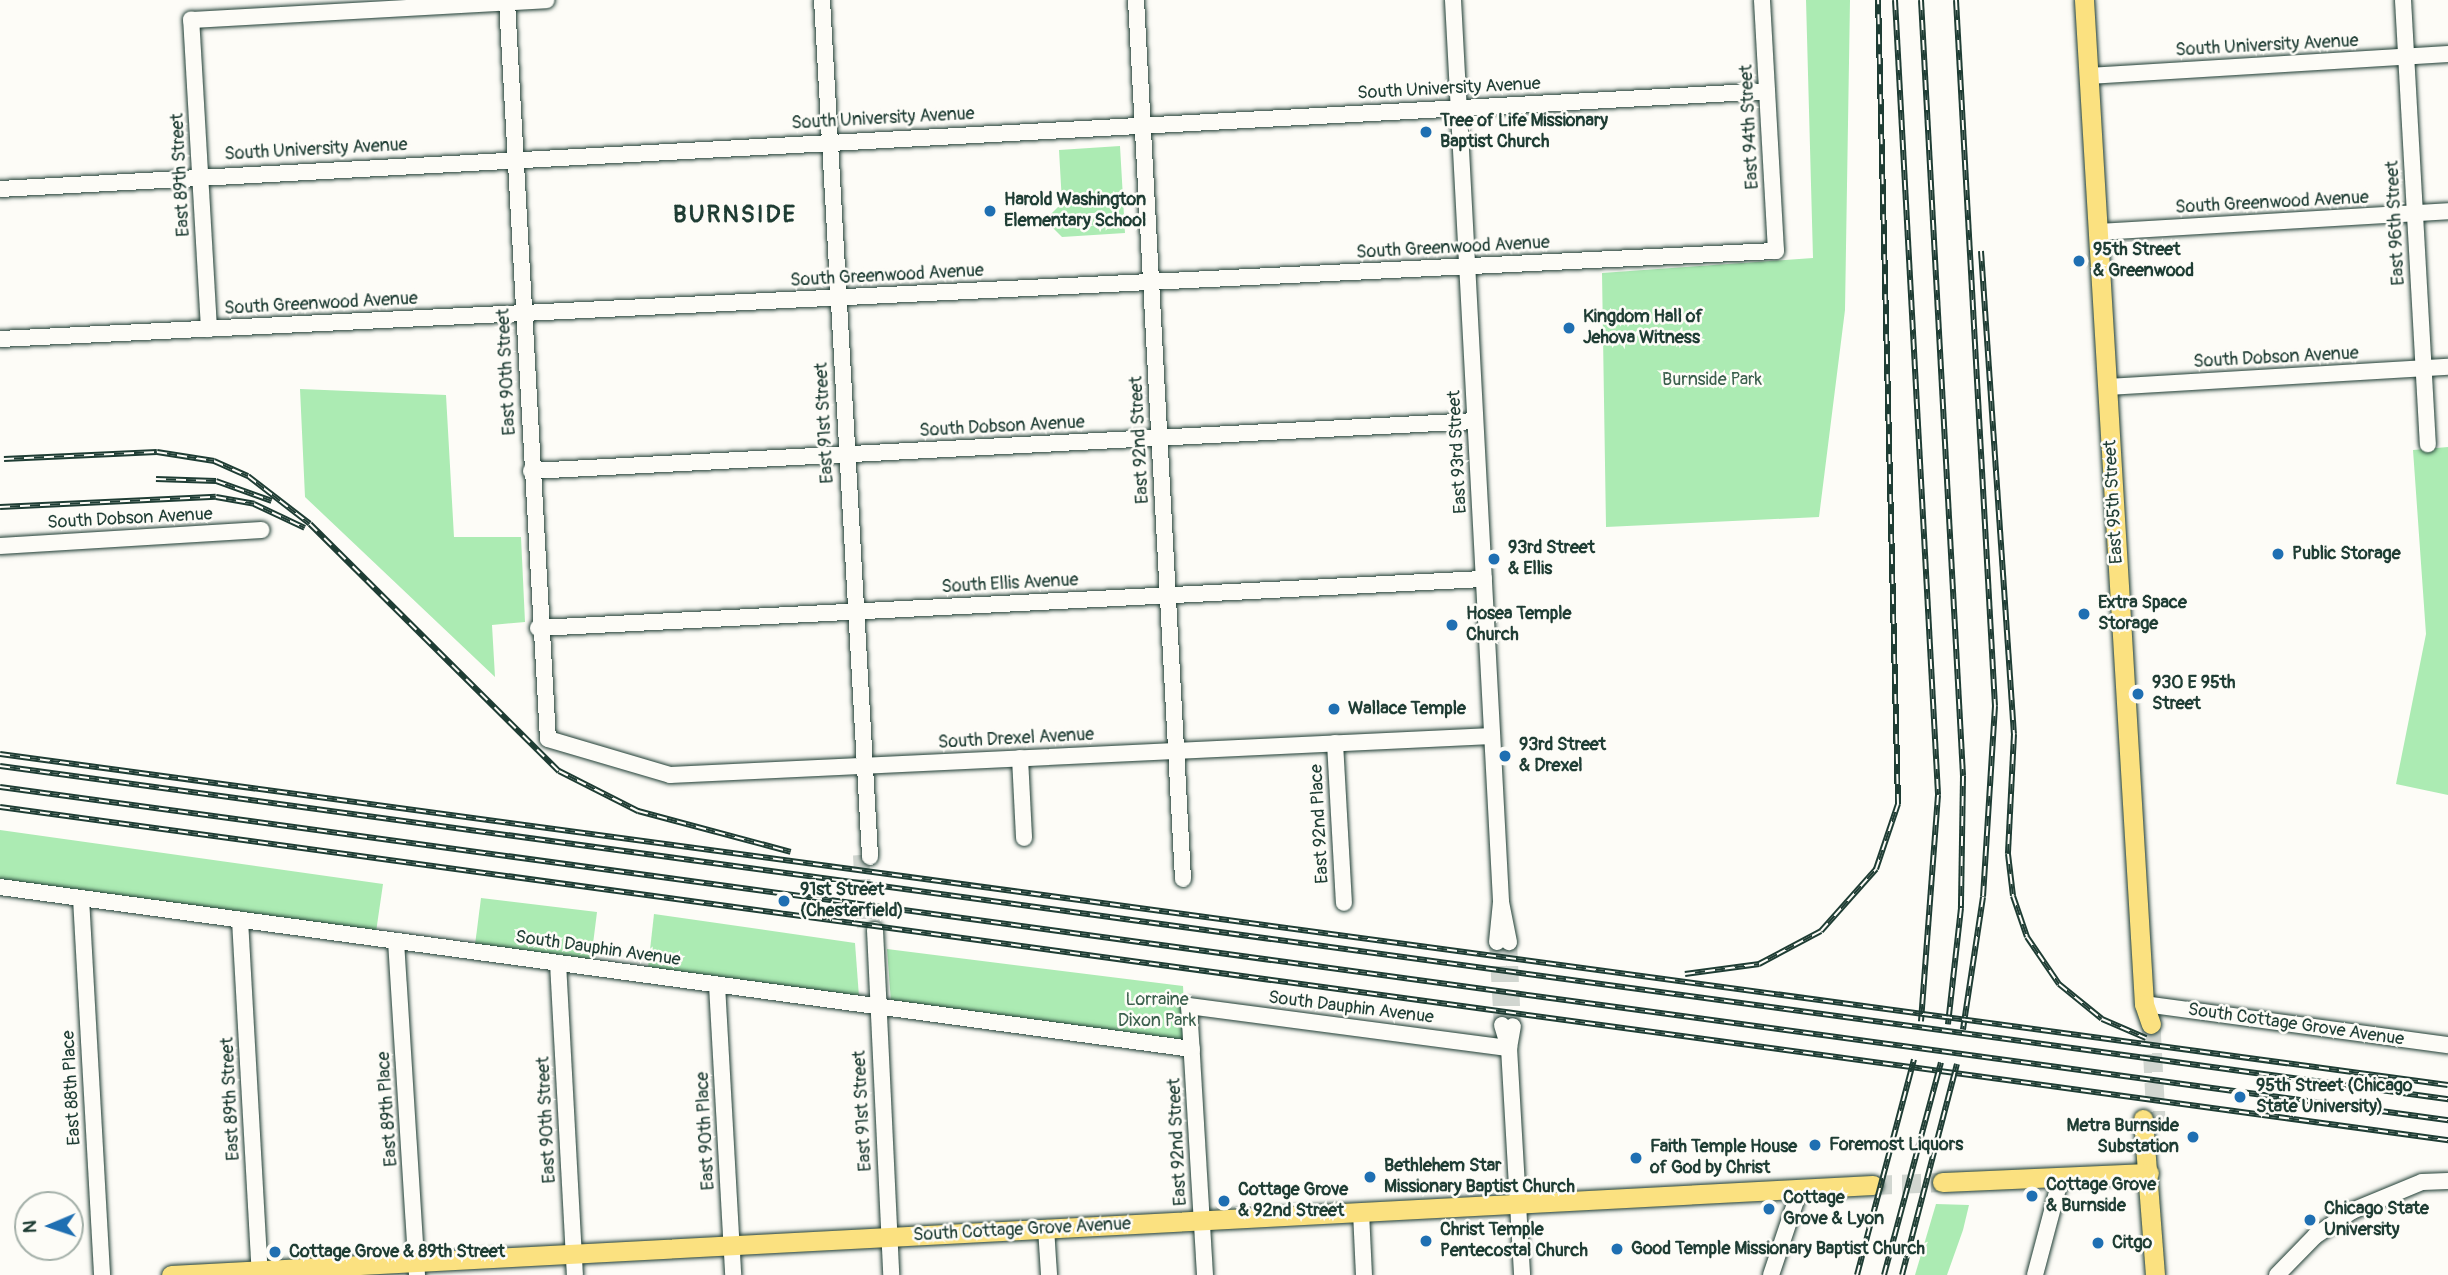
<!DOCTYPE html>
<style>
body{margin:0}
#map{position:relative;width:2448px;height:1275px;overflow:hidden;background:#fdfcf7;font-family:Pangolin,sans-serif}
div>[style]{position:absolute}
.green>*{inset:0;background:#acebb3}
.minor-tunnel>*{height:16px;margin-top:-8px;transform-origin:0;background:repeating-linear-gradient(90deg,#d1d6d0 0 16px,transparent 0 24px)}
.major-tunnel>*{height:19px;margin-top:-9.5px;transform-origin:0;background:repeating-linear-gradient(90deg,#d1d6d0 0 19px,transparent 0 29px)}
.roads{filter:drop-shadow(0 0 2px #1f3d34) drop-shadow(0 0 2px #1f3d34)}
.minor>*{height:16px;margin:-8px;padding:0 8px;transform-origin:8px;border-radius:8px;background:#fdfcf7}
.major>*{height:19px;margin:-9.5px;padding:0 9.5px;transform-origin:9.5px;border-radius:9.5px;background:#fbe180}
.rail>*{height:6px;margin-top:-3px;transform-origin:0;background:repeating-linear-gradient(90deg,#fdfcf7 0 10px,#1f3d34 0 20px);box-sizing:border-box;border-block:2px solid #1f3d34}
.dots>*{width:19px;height:19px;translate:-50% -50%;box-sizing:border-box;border:4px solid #fdfcf7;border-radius:50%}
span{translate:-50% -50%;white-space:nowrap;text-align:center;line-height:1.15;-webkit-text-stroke:5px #fdfcf7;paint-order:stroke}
.street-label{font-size:18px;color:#1f3d34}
.poi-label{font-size:18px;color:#1f3d34;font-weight:700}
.left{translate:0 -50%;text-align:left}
.right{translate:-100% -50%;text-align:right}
.park-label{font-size:18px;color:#3b604d}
.district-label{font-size:24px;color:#1f3d34;font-weight:700;letter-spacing:2px}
.north{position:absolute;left:14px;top:1191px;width:70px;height:70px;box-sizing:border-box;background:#fdfcf7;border:2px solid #a4b0a9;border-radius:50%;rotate:268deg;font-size:19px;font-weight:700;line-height:28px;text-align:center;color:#1f3d34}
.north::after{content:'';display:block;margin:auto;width:24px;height:32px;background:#1f6fb2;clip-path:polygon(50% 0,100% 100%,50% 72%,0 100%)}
</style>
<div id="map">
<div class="green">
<i style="clip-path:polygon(1806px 0,1850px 0,1845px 310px,1819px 517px,1606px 527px,1602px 273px,1813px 258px)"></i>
<i style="clip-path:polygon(1120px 146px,1125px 233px,1062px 237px,1045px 220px,1062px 203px,1059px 150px)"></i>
<i style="clip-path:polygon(300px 389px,446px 395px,454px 537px,521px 537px,525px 622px,492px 625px,495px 677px,305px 497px)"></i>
<i style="clip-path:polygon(2448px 447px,2448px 795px,2396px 784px,2426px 634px,2413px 450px)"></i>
<i style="clip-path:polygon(0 830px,383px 884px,376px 932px,0 880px)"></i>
<i style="clip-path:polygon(481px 898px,597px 912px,591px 960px,475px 945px)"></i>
<i style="clip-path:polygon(654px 914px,855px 943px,859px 997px,648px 968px)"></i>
<i style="clip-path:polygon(887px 949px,1183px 986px,1186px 1043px,891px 1002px)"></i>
<i style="clip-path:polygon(1936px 1204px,1969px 1205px,1963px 1230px,1947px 1275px,1915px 1275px)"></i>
</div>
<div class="minor-tunnel">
<i style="left:861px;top:855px;width:73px;rotate:86.9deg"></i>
<i style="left:1497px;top:942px;width:83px;rotate:86.6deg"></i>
<i style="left:1509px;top:942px;width:84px;rotate:87.3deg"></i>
</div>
<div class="major-tunnel">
<i style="left:2151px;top:1024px;width:96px;rotate:87deg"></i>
<i style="left:1873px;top:1185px;width:69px;rotate:-2.5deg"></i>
</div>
<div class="roads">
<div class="minor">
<i style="left:822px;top:0;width:858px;rotate:86.79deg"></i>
<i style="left:1136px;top:0;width:880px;rotate:86.94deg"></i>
<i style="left:1453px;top:0;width:903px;rotate:86.95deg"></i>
<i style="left:1501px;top:902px;width:41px;rotate:78.7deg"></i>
<i style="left:2403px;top:0;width:445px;rotate:86.8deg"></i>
<i style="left:507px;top:2px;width:738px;rotate:86.82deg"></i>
<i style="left:548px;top:739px;width:127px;rotate:16.4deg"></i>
<i style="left:670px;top:775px;width:823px;rotate:-2.72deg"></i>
<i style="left:2088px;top:76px;width:361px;rotate:-3.5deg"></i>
<i style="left:0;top:189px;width:1770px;rotate:-3.17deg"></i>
<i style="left:2098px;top:232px;width:351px;rotate:-3.4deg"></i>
<i style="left:209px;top:329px;width:310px;rotate:-93.3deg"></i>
<i style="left:191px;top:20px;width:356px;rotate:-3.2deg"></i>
<i style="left:0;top:339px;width:1778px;rotate:-2.84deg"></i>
<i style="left:1776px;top:251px;width:251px;rotate:-93.2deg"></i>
<i style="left:2107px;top:387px;width:342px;rotate:-3.4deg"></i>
<i style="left:531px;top:471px;width:945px;rotate:-3.03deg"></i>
<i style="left:0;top:546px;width:262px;rotate:-3.5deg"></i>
<i style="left:538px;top:628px;width:947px;rotate:-2.97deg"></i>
<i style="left:1335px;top:743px;width:160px;rotate:86.8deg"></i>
<i style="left:1020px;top:758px;width:80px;rotate:87.1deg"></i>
<i style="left:0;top:887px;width:1203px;rotate:7.74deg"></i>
<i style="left:81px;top:898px;width:378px;rotate:86.8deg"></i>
<i style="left:240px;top:920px;width:356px;rotate:86.8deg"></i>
<i style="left:875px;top:930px;width:345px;rotate:87.3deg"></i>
<i style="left:396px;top:941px;width:335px;rotate:86.4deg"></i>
<i style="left:1497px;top:942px;width:40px;rotate:-84.3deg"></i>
<i style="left:558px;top:963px;width:312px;rotate:86.9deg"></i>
<i style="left:717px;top:985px;width:290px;rotate:86.8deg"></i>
<i style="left:2144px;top:1004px;width:307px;rotate:7.7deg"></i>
<i style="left:1502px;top:1025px;width:24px;rotate:73deg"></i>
<i style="left:1509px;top:1048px;width:227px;rotate:86.7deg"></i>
<i style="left:1509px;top:1048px;width:22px;rotate:-80deg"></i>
<i style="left:1361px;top:1212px;width:63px;rotate:87.3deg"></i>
<i style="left:1046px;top:1228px;width:47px;rotate:86.3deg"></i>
<i style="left:1205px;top:1275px;width:269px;rotate:-93.4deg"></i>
<i style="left:1189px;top:1006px;width:323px;rotate:7.5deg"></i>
<i style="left:1771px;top:1275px;width:91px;rotate:-71.4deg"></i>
<i style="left:2035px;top:1275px;width:101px;rotate:-75.1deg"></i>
<i style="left:2277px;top:1275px;width:54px;rotate:-45.7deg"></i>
<i style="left:2315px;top:1236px;width:45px;rotate:-34deg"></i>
<i style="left:2352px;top:1211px;width:76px;rotate:-22.5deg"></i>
<i style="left:2422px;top:1182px;width:26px;rotate:-2deg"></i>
</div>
<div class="major">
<i style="left:2084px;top:0;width:1006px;rotate:86.58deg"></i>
<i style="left:2144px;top:1004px;width:21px;rotate:71deg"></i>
<i style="left:2143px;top:1119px;width:156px;rotate:85.6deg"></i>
<i style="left:1942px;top:1182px;width:207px;rotate:-2.5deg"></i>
<i style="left:171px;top:1275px;width:1704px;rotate:-3.03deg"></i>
</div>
</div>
<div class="rail">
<i style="left:1895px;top:0;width:796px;rotate:86.9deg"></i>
<i style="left:1938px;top:795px;width:227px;rotate:94.3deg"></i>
<i style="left:1921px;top:0;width:777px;rotate:86.9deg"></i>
<i style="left:1963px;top:776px;width:132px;rotate:90.9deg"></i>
<i style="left:1961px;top:908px;width:117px;rotate:96.4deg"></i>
<i style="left:1956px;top:0;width:707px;rotate:86.84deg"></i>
<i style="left:1995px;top:706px;width:191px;rotate:93.6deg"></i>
<i style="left:1983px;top:897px;width:134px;rotate:98.6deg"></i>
<i style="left:1981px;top:251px;width:484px;rotate:86.1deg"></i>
<i style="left:2014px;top:734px;width:120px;rotate:92.9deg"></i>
<i style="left:2008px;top:854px;width:42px;rotate:83.2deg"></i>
<i style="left:2013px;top:896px;width:43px;rotate:71.1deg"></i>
<i style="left:2027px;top:937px;width:57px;rotate:55.8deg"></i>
<i style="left:2059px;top:984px;width:55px;rotate:39.1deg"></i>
<i style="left:2102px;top:1019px;width:48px;rotate:23.4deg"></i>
<i style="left:4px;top:459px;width:153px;rotate:-2.6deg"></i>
<i style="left:157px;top:452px;width:58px;rotate:9deg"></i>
<i style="left:214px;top:461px;width:37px;rotate:24deg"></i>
<i style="left:248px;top:476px;width:78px;rotate:37.7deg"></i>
<i style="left:310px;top:524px;width:351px;rotate:44.8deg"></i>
<i style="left:559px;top:771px;width:89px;rotate:26.9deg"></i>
<i style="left:638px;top:811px;width:158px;rotate:15deg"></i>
<i style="left:156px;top:479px;width:60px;rotate:1.9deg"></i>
<i style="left:216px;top:481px;width:59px;rotate:19.7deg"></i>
<i style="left:0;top:507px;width:216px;rotate:-2.7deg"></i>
<i style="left:216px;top:497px;width:39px;rotate:10deg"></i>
<i style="left:254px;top:504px;width:56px;rotate:25.2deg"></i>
<i style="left:0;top:754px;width:2470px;rotate:7.7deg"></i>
<i style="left:0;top:766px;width:2471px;rotate:7.75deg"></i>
<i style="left:0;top:787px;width:2471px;rotate:7.75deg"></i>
<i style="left:0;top:807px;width:2471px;rotate:7.75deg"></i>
<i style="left:1685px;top:974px;width:75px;rotate:-7.7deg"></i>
<i style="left:1759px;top:964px;width:70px;rotate:-28deg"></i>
<i style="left:1821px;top:931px;width:83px;rotate:-48.4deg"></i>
<i style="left:1876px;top:869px;width:69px;rotate:-71.3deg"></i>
<i style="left:1898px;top:804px;width:804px;rotate:-91.42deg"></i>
<i style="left:1857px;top:1275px;width:223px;rotate:-75.2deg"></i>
<i style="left:1884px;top:1275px;width:220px;rotate:-75deg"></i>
<i style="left:1902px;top:1275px;width:218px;rotate:-75.4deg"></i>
</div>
<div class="dots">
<i style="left:1426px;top:132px;background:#1f6fb2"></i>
<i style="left:990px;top:211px;background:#1f6fb2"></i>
<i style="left:2079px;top:261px;background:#1f6fb2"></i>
<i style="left:1569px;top:328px;background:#1f6fb2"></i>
<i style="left:2278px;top:554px;background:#1f6fb2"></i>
<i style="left:1494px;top:559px;background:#1f6fb2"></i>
<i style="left:2084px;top:614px;background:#1f6fb2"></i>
<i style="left:1452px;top:625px;background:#1f6fb2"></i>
<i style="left:2138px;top:694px;background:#1f6fb2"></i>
<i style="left:1334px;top:709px;background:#1f6fb2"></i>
<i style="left:1505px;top:756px;background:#1f6fb2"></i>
<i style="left:784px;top:901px;background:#1f6fb2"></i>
<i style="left:2240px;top:1097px;background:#1f6fb2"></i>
<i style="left:2193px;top:1137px;background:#1f6fb2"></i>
<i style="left:1815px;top:1145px;background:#1f6fb2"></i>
<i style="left:1636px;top:1158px;background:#1f6fb2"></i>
<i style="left:1370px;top:1177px;background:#1f6fb2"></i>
<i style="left:2032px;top:1196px;background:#1f6fb2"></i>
<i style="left:1224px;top:1201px;background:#1f6fb2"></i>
<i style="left:1769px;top:1209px;background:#1f6fb2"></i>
<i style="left:2310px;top:1220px;background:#1f6fb2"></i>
<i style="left:1426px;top:1241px;background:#1f6fb2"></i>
<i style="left:2098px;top:1243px;background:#1f6fb2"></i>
<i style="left:1617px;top:1249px;background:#1f6fb2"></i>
<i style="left:275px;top:1252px;background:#1f6fb2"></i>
</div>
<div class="street-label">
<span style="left:2267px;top:46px;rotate:-3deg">South University Avenue</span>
<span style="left:1449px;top:89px;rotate:-3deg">South University Avenue</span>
<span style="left:883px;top:119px;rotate:-3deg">South University Avenue</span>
<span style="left:1750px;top:127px;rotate:-93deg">East 94th Street</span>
<span style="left:316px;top:150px;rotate:-3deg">South University Avenue</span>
<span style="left:181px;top:175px;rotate:-93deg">East 89th Street</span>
<span style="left:2272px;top:203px;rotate:-3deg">South Greenwood Avenue</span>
<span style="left:2396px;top:223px;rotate:-93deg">East 96th Street</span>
<span style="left:1453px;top:248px;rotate:-3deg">South Greenwood Avenue</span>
<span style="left:887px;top:276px;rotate:-3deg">South Greenwood Avenue</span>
<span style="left:321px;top:304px;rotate:-3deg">South Greenwood Avenue</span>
<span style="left:2276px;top:358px;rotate:-3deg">South Dobson Avenue</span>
<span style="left:507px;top:372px;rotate:-93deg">East 90th Street</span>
<span style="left:825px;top:423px;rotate:-93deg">East 91st Street</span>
<span style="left:1002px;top:427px;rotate:-3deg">South Dobson Avenue</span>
<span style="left:1140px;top:440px;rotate:-93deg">East 92nd Street</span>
<span style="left:1458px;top:452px;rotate:-93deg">East 93rd Street</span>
<span style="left:2114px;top:502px;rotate:-93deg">East 95th Street</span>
<span style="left:130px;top:519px;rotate:-3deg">South Dobson Avenue</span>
<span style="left:1010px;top:584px;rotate:-3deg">South Ellis Avenue</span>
<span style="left:1016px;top:739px;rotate:-3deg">South Drexel Avenue</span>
<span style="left:1320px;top:824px;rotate:-93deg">East 92nd Place</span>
<span style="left:598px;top:949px;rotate:8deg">South Dauphin Avenue</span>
<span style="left:1351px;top:1008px;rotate:7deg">South Dauphin Avenue</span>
<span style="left:2296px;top:1025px;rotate:8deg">South Cottage Grove Avenue</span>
<span style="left:72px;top:1088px;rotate:-93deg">East 88th Place</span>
<span style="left:231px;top:1099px;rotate:-93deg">East 89th Street</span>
<span style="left:388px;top:1109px;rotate:-94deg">East 89th Place</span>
<span style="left:863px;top:1111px;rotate:-93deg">East 91st Street</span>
<span style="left:547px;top:1120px;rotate:-93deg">East 90th Street</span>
<span style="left:706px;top:1131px;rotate:-93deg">East 90th Place</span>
<span style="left:1178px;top:1142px;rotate:-93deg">East 92nd Street</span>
<span style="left:1022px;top:1230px;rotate:-3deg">South Cottage Grove Avenue</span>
</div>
<div class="poi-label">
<span class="left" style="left:1440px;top:132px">Tree of Life Missionary<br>Baptist Church</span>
<span class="left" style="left:1004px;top:211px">Harold Washington<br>Elementary School</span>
<span class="left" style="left:2093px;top:261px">95th Street<br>&amp; Greenwood</span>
<span class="left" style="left:1583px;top:328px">Kingdom Hall of<br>Jehova Witness</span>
<span class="left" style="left:1508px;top:559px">93rd Street<br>&amp; Ellis</span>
<span class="left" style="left:2292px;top:554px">Public Storage</span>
<span class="left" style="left:2098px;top:614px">Extra Space<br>Storage</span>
<span class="left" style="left:1466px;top:625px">Hosea Temple<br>Church</span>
<span class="left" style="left:2152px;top:694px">930 E 95th<br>Street</span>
<span class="left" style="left:1348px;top:709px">Wallace Temple</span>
<span class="left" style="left:1519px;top:756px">93rd Street<br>&amp; Drexel</span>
<span class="left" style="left:800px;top:901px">91st Street<br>(Chesterfield)</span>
<span class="left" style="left:2256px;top:1097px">95th Street (Chicago<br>State University)</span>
<span class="right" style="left:2179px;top:1137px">Metra Burnside<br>Substation</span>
<span class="left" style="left:1829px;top:1145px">Foremost Liquors</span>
<span class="left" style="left:1650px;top:1158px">Faith Temple House<br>of God by Christ</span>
<span class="left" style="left:1384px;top:1177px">Bethlehem Star<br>Missionary Baptist Church</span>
<span class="left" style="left:2046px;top:1196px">Cottage Grove<br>&amp; Burnside</span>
<span class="left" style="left:1238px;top:1201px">Cottage Grove<br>&amp; 92nd Street</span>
<span class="left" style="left:1783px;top:1209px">Cottage<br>Grove &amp; Lyon</span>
<span class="left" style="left:2324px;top:1220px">Chicago State<br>University</span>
<span class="left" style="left:1440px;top:1241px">Christ Temple<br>Pentecostal Church</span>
<span class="left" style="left:2112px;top:1243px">Citgo</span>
<span class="left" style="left:1631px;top:1249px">Good Temple Missionary Baptist Church</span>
<span class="left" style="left:289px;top:1252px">Cottage Grove &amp; 89th Street</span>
</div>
<div class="park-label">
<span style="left:1712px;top:380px">Burnside Park</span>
<span style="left:1157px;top:1011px">Lorraine<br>Dixon Park</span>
</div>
<div class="district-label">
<span style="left:735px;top:215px">BURNSIDE</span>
</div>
<div class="north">N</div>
</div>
